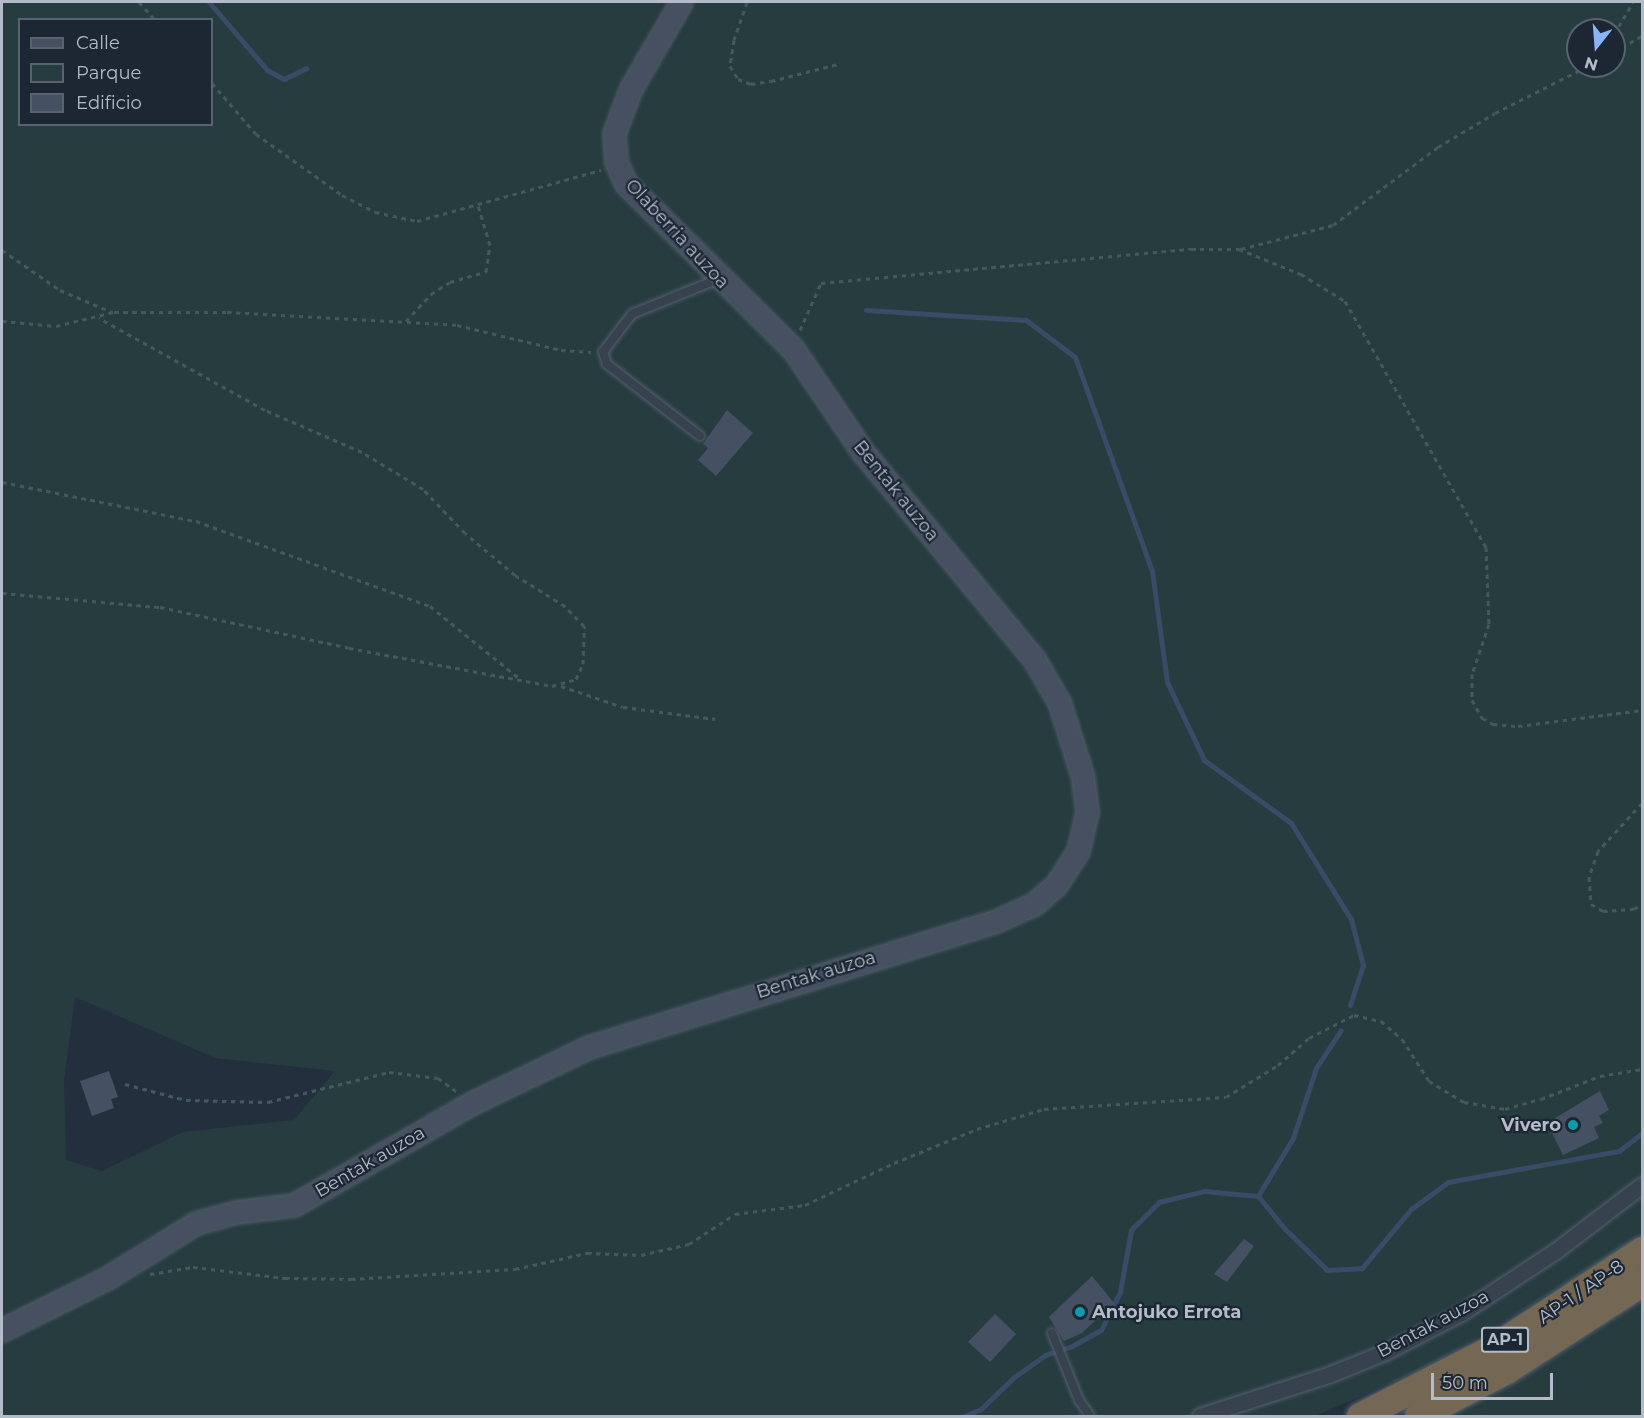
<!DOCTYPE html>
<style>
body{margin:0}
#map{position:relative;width:1644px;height:1418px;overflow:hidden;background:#242f3e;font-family:Montserrat,sans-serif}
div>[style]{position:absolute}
.green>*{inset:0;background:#263c3f}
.stream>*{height:5px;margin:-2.5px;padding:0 2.5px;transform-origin:2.5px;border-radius:2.5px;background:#394c67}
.building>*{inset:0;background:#455162}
.path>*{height:3px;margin-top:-1.5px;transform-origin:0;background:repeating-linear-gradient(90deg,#44595c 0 4.5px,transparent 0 9px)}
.roads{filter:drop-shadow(0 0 2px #565f6c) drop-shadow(0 0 2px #565f6c)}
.lane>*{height:8px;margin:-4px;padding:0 4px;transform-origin:4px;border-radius:4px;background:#38414e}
.street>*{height:15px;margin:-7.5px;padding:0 7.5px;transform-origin:7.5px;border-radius:7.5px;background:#38414e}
.secondary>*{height:21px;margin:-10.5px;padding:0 10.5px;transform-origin:10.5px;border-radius:10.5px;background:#465061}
.highway>*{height:27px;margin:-13.5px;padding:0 13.5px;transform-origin:13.5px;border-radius:13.5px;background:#746855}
.dots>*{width:16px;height:16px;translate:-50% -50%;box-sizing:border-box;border:3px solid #1d2633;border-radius:50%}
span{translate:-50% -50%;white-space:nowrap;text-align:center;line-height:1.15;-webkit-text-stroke:4.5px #1d2633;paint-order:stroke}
.shield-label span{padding:2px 4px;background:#1d2633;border:2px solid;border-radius:4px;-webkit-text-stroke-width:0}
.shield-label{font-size:16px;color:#b4bcc9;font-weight:700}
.street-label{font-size:18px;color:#b4bcc9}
.poi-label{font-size:18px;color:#b4bcc9;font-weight:700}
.right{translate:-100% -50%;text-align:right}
.left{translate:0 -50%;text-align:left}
.frame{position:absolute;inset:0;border:3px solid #b4bcc9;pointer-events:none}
.legend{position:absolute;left:18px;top:18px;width:195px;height:108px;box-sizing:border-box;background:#1d2633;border:2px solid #59626f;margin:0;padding:8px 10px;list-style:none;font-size:18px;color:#b4bcc9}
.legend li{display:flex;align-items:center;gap:12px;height:30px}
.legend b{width:30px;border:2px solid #59626f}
.north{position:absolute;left:1566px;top:18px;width:60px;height:60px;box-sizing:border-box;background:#1d2633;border:2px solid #59626f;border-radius:50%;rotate:197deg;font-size:16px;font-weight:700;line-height:24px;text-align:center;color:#b4bcc9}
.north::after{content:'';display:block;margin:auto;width:21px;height:27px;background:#8ab4f8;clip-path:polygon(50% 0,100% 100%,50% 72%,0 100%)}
.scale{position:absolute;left:1431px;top:1373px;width:122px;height:27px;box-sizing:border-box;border:3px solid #b4bcc9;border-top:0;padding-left:8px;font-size:18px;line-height:21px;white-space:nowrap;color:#b4bcc9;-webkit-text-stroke:4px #1d2633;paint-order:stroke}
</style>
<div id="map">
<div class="green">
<i style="clip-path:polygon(evenodd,2px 2px,1642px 2px,1642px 1416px,1427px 1416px,1602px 1325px,1564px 1285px,1428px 1367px,1315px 1416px,2px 1416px,2px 2px,20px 20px,212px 20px,212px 124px,20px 124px,20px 20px,2px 2px,1578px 30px,1614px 30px,1614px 66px,1578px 66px,1578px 30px,2px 2px,75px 997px,215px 1058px,335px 1071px,294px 1120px,183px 1132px,102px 1171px,66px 1160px,64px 1080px,75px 997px)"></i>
</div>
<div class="stream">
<i style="left:209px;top:2px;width:89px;rotate:49.5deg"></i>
<i style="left:267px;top:70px;width:19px;rotate:28deg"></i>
<i style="left:284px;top:79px;width:25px;rotate:-26deg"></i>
<i style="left:866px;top:310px;width:160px;rotate:3.6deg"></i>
<i style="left:1026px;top:320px;width:61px;rotate:37.1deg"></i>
<i style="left:1075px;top:357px;width:227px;rotate:70.2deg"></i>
<i style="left:1152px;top:571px;width:112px;rotate:82.3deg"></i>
<i style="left:1167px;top:682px;width:86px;rotate:64.6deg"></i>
<i style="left:1204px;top:760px;width:107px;rotate:35.9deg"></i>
<i style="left:1291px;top:823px;width:113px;rotate:58deg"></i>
<i style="left:1351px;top:919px;width:48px;rotate:75.4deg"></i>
<i style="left:1363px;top:965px;width:42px;rotate:108deg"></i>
<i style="left:1258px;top:1196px;width:68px;rotate:-58.9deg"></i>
<i style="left:1293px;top:1138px;width:74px;rotate:-71.8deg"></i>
<i style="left:1316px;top:1068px;width:45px;rotate:-56.7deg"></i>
<i style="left:964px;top:1416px;width:18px;rotate:-22deg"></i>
<i style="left:981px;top:1409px;width:46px;rotate:-44.1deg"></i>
<i style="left:1014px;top:1377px;width:38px;rotate:-35deg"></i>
<i style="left:1045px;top:1355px;width:28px;rotate:-18deg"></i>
<i style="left:1072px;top:1346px;width:33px;rotate:-29deg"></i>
<i style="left:1101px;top:1330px;width:42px;rotate:-63.4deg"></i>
<i style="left:1120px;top:1292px;width:63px;rotate:-79.9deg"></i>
<i style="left:1131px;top:1230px;width:40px;rotate:-45deg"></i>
<i style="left:1159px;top:1202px;width:46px;rotate:-13.7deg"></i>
<i style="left:1204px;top:1191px;width:54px;rotate:5.3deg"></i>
<i style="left:1258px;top:1196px;width:41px;rotate:50.9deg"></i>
<i style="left:1284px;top:1228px;width:60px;rotate:44.3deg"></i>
<i style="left:1327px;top:1270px;width:35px;rotate:-3deg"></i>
<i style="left:1362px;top:1268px;width:77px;rotate:-50.3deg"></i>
<i style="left:1411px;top:1209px;width:46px;rotate:-36.1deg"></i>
<i style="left:1448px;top:1182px;width:174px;rotate:-10.3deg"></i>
<i style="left:1619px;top:1151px;width:29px;rotate:-38deg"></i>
</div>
<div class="building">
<i style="clip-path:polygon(727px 410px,753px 433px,716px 476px,698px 460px,708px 448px,703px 444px)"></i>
<i style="clip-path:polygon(109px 1071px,118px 1097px,111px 1099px,114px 1108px,92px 1116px,80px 1081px)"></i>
<i style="clip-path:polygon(1600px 1091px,1609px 1110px,1599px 1116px,1603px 1123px,1594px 1127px,1599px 1138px,1563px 1155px,1547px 1123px)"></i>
<i style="clip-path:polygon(1244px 1239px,1254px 1246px,1227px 1282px,1214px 1274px)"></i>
<i style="clip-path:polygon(1092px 1276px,1114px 1303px,1082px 1333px,1064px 1341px,1049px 1317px)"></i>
<i style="clip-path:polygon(995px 1314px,1016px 1334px,990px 1362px,968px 1342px)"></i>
</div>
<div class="path">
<i style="left:139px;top:2px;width:24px;rotate:48deg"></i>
<i style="left:747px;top:2px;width:40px;rotate:108.9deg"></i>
<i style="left:734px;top:40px;width:26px;rotate:99deg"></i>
<i style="left:730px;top:66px;width:15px;rotate:58deg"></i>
<i style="left:738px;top:79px;width:14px;rotate:21deg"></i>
<i style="left:751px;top:84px;width:20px;rotate:-9deg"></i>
<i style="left:771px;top:81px;width:69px;rotate:-14.2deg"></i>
<i style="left:1614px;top:34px;width:37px;rotate:-59deg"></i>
<i style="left:1614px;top:52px;width:32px;rotate:-30deg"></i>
<i style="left:212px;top:83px;width:67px;rotate:49.2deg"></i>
<i style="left:256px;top:134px;width:105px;rotate:35.3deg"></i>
<i style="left:342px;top:195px;width:37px;rotate:27deg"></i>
<i style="left:375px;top:212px;width:43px;rotate:12.1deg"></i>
<i style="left:417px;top:221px;width:191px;rotate:-15.5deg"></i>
<i style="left:1241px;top:249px;width:95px;rotate:-14.6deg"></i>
<i style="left:1333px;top:225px;width:131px;rotate:-36.6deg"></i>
<i style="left:1438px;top:147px;width:66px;rotate:-30.8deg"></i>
<i style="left:1495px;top:113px;width:104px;rotate:-26.8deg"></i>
<i style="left:2px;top:250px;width:70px;rotate:34.6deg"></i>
<i style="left:60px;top:290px;width:56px;rotate:22.9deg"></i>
<i style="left:2px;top:321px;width:54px;rotate:5.3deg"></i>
<i style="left:56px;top:326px;width:60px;rotate:-13.6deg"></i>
<i style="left:114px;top:312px;width:113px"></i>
<i style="left:227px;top:312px;width:230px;rotate:3.2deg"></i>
<i style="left:457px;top:325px;width:107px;rotate:13.5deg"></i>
<i style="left:561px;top:350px;width:30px;rotate:4deg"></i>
<i style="left:406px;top:321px;width:37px;rotate:-47deg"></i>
<i style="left:431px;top:294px;width:22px;rotate:-32deg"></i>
<i style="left:450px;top:282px;width:37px;rotate:-16deg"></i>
<i style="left:486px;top:272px;width:27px;rotate:-82deg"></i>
<i style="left:490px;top:245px;width:45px;rotate:-106.8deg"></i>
<i style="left:800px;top:330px;width:51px;rotate:-65.9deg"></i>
<i style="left:821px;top:283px;width:372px;rotate:-5.3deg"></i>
<i style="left:1191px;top:249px;width:48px"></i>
<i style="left:1239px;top:249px;width:67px;rotate:22deg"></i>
<i style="left:1301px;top:274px;width:52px;rotate:31.5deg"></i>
<i style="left:1345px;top:301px;width:284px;rotate:60.2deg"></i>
<i style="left:1486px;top:547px;width:77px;rotate:87.8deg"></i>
<i style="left:1489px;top:624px;width:53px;rotate:108.8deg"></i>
<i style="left:1472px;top:674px;width:26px;rotate:90deg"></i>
<i style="left:1472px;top:700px;width:21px;rotate:61deg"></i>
<i style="left:1482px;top:718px;width:13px;rotate:29deg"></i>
<i style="left:1493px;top:724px;width:25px;rotate:5deg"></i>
<i style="left:1518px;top:726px;width:125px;rotate:-7.4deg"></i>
<i style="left:2px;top:482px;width:198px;rotate:11.4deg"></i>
<i style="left:196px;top:521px;width:249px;rotate:20deg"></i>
<i style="left:430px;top:606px;width:114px;rotate:39deg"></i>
<i style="left:2px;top:593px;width:159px;rotate:5.1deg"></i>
<i style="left:160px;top:607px;width:193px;rotate:12.2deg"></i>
<i style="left:349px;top:648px;width:207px;rotate:10.6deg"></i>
<i style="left:552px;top:686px;width:25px;rotate:-16deg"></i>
<i style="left:576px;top:679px;width:17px;rotate:-65deg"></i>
<i style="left:583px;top:664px;width:38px;rotate:-88deg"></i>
<i style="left:584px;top:626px;width:28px;rotate:-134deg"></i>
<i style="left:565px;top:606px;width:59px;rotate:-148.2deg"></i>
<i style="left:515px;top:575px;width:65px;rotate:-140deg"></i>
<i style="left:465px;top:533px;width:61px;rotate:-133.7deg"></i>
<i style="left:423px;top:489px;width:71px;rotate:-148.8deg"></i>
<i style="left:362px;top:452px;width:106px;rotate:-156.6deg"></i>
<i style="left:265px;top:410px;width:190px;rotate:-151deg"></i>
<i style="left:561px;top:686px;width:65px;rotate:18.7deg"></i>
<i style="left:623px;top:707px;width:93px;rotate:7.4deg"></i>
<i style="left:1642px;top:803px;width:65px;rotate:132.5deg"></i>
<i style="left:1598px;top:851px;width:28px;rotate:109deg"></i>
<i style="left:1589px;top:877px;width:27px;rotate:86deg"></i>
<i style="left:1591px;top:904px;width:14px;rotate:30deg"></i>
<i style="left:1603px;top:911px;width:31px;rotate:-4deg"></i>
<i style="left:1634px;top:909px;width:9px;rotate:-32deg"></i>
<i style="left:125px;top:1084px;width:63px;rotate:14.7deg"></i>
<i style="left:186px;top:1100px;width:82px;rotate:1.4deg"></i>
<i style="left:268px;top:1102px;width:125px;rotate:-13.9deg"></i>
<i style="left:389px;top:1072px;width:49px;rotate:7deg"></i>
<i style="left:438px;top:1078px;width:24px;rotate:36deg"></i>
<i style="left:150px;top:1274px;width:44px;rotate:-9.2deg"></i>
<i style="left:193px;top:1267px;width:93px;rotate:6.8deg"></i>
<i style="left:285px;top:1278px;width:66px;rotate:0.9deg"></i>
<i style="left:351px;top:1279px;width:164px;rotate:-3.5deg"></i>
<i style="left:515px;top:1269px;width:74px;rotate:-12.5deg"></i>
<i style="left:587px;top:1253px;width:54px;rotate:2.1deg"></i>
<i style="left:641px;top:1255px;width:49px;rotate:-12.9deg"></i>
<i style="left:689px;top:1244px;width:55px;rotate:-33.1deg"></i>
<i style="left:735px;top:1214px;width:71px;rotate:-7.3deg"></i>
<i style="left:805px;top:1205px;width:98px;rotate:-25.3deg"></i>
<i style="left:894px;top:1163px;width:90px;rotate:-22.3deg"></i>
<i style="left:977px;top:1129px;width:70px;rotate:-16.6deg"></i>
<i style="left:1044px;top:1109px;width:182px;rotate:-3.8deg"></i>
<i style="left:1226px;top:1097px;width:61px;rotate:-31.6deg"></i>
<i style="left:1278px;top:1065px;width:41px;rotate:-41.1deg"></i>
<i style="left:1309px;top:1038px;width:51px;rotate:-27.1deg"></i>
<i style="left:1354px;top:1015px;width:28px;rotate:13deg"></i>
<i style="left:1381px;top:1021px;width:28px;rotate:41deg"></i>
<i style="left:1402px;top:1039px;width:50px;rotate:57.3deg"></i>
<i style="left:1429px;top:1081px;width:41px;rotate:31deg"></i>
<i style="left:1464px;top:1102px;width:42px;rotate:9.7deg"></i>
<i style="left:1505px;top:1109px;width:37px;rotate:-16deg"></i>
<i style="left:1541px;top:1099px;width:63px;rotate:-21.3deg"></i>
<i style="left:1600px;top:1076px;width:43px;rotate:-9.5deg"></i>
</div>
<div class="roads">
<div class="lane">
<i style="left:700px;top:436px;width:118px;rotate:-142.3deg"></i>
<i style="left:607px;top:364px;width:13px;rotate:-108deg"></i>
<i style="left:603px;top:352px;width:48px;rotate:-52.7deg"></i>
<i style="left:632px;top:314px;width:93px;rotate:-22.1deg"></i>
<i style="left:1052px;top:1333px;width:72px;rotate:68.1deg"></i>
<i style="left:1079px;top:1400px;width:19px;rotate:55deg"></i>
</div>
<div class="street">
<i style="left:1200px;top:1416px;width:134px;rotate:-17.8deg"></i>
<i style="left:1328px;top:1375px;width:61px;rotate:-22deg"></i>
<i style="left:1385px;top:1352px;width:85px;rotate:-27.2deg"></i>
<i style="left:1461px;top:1313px;width:111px;rotate:-33.3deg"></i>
<i style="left:1554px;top:1252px;width:111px;rotate:-37.3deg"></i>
</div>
<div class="secondary">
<i style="left:2px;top:1330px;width:117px;rotate:-26.3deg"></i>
<i style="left:107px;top:1278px;width:105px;rotate:-31.7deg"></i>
<i style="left:196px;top:1223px;width:41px;rotate:-15.4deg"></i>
<i style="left:236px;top:1212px;width:58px;rotate:-6.9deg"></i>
<i style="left:294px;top:1205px;width:205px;rotate:-29.8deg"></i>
<i style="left:472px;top:1103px;width:130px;rotate:-25.6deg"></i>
<i style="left:589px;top:1047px;width:426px;rotate:-17.2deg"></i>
<i style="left:996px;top:921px;width:42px;rotate:-24.1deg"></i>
<i style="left:1034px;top:904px;width:29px;rotate:-41deg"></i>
<i style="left:1056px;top:885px;width:40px;rotate:-57.1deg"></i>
<i style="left:1078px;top:851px;width:40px;rotate:-77deg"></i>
<i style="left:1087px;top:812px;width:34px;rotate:-97deg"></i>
<i style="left:1083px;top:778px;width:80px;rotate:-107.5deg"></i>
<i style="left:1059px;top:702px;width:50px;rotate:-120.2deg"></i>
<i style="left:1034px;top:659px;width:270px;rotate:-129.6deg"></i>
<i style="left:862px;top:451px;width:123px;rotate:-124.1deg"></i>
<i style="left:793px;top:349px;width:235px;rotate:-135.3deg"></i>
<i style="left:626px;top:184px;width:24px;rotate:-114deg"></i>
<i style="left:616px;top:162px;width:29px;rotate:-94deg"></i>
<i style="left:614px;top:133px;width:48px;rotate:-69.3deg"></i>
<i style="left:631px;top:88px;width:99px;rotate:-59.8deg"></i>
</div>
<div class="highway">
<i style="left:1360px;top:1416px;width:151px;rotate:-27.2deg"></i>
<i style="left:1494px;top:1347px;width:177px;rotate:-33.2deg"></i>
<i style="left:1418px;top:1416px;width:99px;rotate:-27.6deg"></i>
<i style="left:1506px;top:1370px;width:162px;rotate:-32.9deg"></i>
</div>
</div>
<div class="dots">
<i style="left:1573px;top:1125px;background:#0f9aa8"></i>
<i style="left:1080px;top:1312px;background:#0f9aa8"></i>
</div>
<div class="shield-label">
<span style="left:1505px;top:1340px">AP-1</span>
</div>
<div class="street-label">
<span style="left:677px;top:234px;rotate:47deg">Olaberria auzoa</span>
<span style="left:896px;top:491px;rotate:51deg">Bentak auzoa</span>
<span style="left:816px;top:975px;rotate:-17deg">Bentak auzoa</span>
<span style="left:370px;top:1162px;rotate:-30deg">Bentak auzoa</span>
<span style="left:1581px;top:1292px;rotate:-34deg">AP-1 / AP-8</span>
<span style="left:1433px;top:1324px;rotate:-28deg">Bentak auzoa</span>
</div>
<div class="poi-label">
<span class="right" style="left:1561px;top:1125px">Vivero</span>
<span class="left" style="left:1092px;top:1312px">Antojuko Errota</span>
</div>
<div class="frame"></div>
<ul class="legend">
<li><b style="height:8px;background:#465061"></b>Calle</li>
<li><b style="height:16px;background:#263c3f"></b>Parque</li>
<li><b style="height:16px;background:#455162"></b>Edificio</li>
</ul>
<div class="north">N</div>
<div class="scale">50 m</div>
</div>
